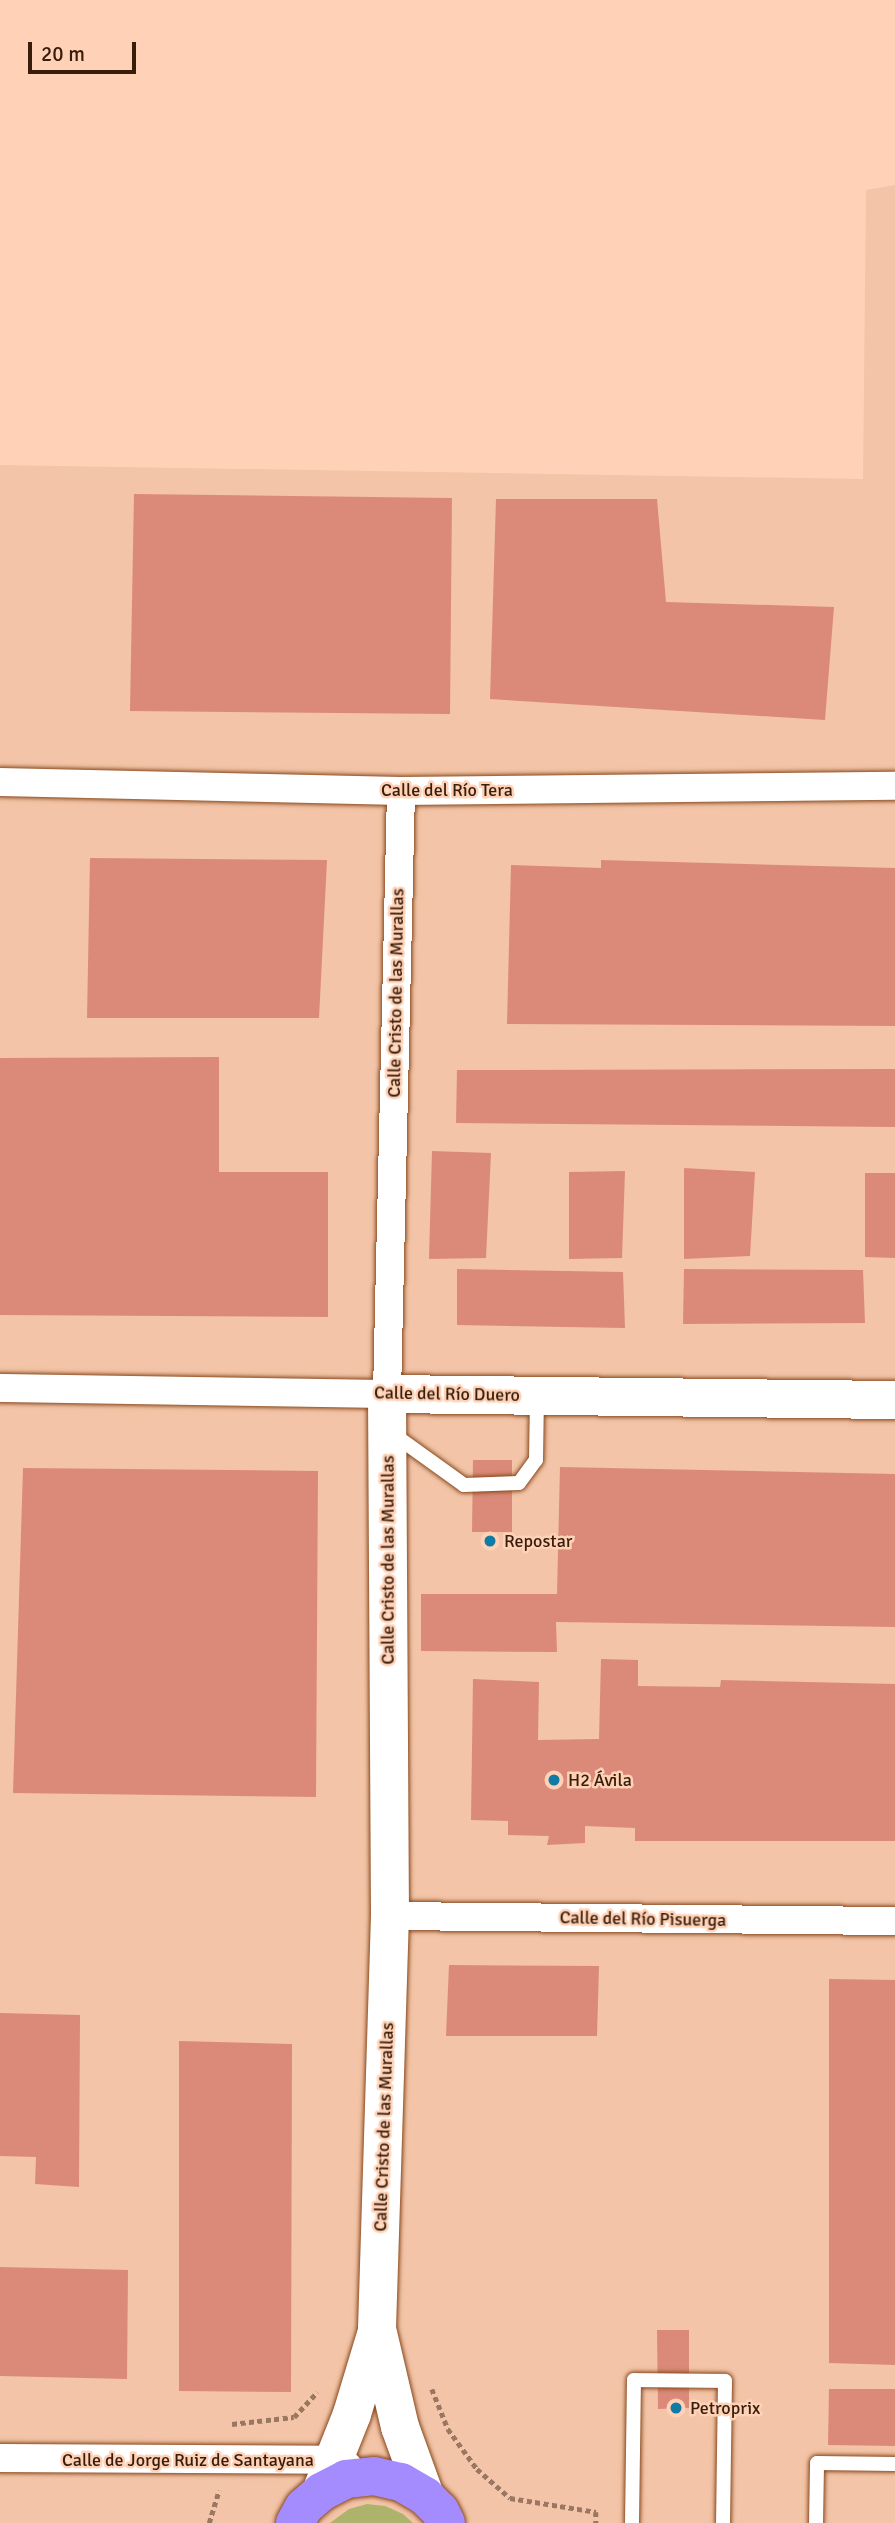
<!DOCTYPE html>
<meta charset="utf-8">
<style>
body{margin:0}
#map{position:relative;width:895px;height:2523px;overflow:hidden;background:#ffd2b7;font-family:Signika,sans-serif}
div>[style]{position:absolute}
.built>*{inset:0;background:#f3c4a7}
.green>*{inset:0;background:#aeb36b}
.building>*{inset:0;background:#db8a7a}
.path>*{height:4.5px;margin-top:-2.25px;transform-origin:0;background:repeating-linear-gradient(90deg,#9a7760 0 5px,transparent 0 8.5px)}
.roads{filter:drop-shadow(0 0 2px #88481c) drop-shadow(0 0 2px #88481c)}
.lane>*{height:14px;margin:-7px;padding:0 7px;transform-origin:7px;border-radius:7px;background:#fff}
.street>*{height:28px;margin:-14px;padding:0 14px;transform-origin:14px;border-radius:14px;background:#fff}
.secondary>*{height:38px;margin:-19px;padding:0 19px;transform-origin:19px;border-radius:19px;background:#fff}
.highway>*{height:38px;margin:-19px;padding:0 19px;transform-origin:19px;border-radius:19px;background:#a58cfe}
.dots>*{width:19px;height:19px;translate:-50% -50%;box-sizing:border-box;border:4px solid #ffd2b7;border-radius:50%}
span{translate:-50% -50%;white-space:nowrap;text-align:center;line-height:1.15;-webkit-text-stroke:5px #ffd2b7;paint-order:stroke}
.street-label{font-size:18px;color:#381d0b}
.poi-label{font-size:18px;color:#381d0b}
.left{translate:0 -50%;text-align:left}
.scale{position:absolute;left:28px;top:42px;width:108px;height:32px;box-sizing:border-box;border:4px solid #381d0b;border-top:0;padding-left:9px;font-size:21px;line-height:24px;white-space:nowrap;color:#381d0b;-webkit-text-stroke:5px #ffd2b7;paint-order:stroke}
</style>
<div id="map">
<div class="built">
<i style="clip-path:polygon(895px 185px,895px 2523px,0 2523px,0 465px,863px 479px,866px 190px)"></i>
</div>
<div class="green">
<i style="clip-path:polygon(367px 2504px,385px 2506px,403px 2514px,413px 2523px,330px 2523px,349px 2509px)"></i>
</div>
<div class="building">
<i style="clip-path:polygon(134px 494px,452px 498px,450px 714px,130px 711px)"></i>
<i style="clip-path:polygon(496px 499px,657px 499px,666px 602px,834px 607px,825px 720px,490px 699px)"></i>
<i style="clip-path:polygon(90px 858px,327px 860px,319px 1018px,87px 1018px)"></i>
<i style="clip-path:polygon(601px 860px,895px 868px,895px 1026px,507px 1024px,511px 865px,601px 868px)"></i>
<i style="clip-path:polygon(219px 1057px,219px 1172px,328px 1172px,328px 1317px,0 1315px,0 1058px)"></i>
<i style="clip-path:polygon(895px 1069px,895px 1127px,456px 1123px,457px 1070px)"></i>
<i style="clip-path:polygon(432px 1151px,491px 1153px,486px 1258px,429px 1259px)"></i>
<i style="clip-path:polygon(684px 1168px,755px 1172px,750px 1256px,684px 1259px)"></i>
<i style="clip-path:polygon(625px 1171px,622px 1258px,569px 1259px,569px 1172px)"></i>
<i style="clip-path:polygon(865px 1173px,895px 1173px,895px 1258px,865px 1257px)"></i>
<i style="clip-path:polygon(457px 1269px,623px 1272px,625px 1328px,457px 1325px)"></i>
<i style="clip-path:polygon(684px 1269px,863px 1270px,865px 1323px,683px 1324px)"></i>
<i style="clip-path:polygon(473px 1460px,512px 1460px,512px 1532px,472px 1532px)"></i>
<i style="clip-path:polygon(560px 1467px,895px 1474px,895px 1627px,556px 1622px,557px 1652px,421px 1651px,421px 1594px,557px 1594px)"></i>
<i style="clip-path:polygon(23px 1468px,318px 1471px,316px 1797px,13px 1793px)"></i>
<i style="clip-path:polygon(601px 1659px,638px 1660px,638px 1686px,720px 1687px,721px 1680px,895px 1684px,895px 1841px,635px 1841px,635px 1828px,585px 1826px,585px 1843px,547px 1845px,549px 1836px,508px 1835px,508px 1821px,471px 1820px,473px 1679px,539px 1682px,538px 1740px,599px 1739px)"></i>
<i style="clip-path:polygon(449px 1965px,599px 1966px,597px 2036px,446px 2036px)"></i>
<i style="clip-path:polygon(829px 1979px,895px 1980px,895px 2365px,829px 2363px)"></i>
<i style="clip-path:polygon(0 2013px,80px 2015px,79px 2187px,35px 2184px,36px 2157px,0 2156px)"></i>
<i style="clip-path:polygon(179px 2041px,292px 2044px,291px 2392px,179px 2391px)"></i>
<i style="clip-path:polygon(0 2267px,128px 2270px,127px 2379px,0 2376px)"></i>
<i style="clip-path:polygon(657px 2330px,689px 2330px,689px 2408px,658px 2409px)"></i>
<i style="clip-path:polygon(829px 2389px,895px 2389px,895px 2446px,828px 2445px)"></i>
</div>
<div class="path">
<i style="left:432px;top:2389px;width:43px;rotate:68.2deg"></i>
<i style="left:448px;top:2429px;width:49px;rotate:54.1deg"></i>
<i style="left:477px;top:2469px;width:44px;rotate:41.3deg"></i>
<i style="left:510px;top:2498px;width:87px;rotate:9.2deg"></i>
<i style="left:596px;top:2512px;width:11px;rotate:90deg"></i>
<i style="left:232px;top:2424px;width:62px;rotate:-6.4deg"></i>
<i style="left:294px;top:2417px;width:34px;rotate:-47deg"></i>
<i style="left:209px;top:2523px;width:34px;rotate:-73deg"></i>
</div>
<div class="roads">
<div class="lane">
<i style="left:393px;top:1434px;width:87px;rotate:35.7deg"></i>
<i style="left:464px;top:1485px;width:55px;rotate:-2.1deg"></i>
<i style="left:519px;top:1483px;width:29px;rotate:-54deg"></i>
<i style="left:536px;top:1460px;width:64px;rotate:-89.1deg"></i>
<i style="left:632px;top:2523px;width:143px;rotate:-89.2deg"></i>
<i style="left:634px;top:2380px;width:91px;rotate:0.6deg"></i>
<i style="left:725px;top:2381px;width:142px;rotate:90.8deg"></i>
<i style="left:816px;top:2523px;width:60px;rotate:-89deg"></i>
<i style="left:817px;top:2463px;width:78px;rotate:0.7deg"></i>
</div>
<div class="street">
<i style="left:0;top:782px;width:401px;rotate:1.3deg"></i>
<i style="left:401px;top:791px;width:494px;rotate:-0.6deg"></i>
<i style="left:0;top:1388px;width:387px;rotate:0.9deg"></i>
<i style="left:387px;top:1394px;width:603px;rotate:-88.67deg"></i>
<i style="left:390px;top:1916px;width:505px;rotate:0.57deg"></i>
<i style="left:0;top:2458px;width:333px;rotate:0.3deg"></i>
<i style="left:333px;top:2460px;width:16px;rotate:22deg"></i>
</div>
<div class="secondary">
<i style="left:321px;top:2492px;width:84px;rotate:-68.3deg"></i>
<i style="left:352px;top:2414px;width:87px;rotate:-73.2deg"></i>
<i style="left:425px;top:2496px;width:73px;rotate:-109.9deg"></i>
<i style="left:400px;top:2427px;width:101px;rotate:-103.2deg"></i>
<i style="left:377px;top:2329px;width:413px;rotate:-88.2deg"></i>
<i style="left:390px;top:1916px;width:522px;rotate:-90.33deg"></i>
<i style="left:387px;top:1394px;width:508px;rotate:0.68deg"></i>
</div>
<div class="highway">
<i style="left:295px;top:2523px;width:18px;rotate:-61deg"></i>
<i style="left:304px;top:2507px;width:23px;rotate:-41deg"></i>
<i style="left:321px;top:2492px;width:28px;rotate:-27deg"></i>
<i style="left:346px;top:2479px;width:28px;rotate:-6deg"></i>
<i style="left:374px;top:2476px;width:28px;rotate:13deg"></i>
<i style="left:401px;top:2482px;width:28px;rotate:30deg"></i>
<i style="left:425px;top:2496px;width:21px;rotate:45deg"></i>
<i style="left:440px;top:2511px;width:13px;rotate:63deg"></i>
</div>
</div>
<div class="dots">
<i style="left:490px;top:1541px;background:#107ba5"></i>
<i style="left:554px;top:1780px;background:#107ba5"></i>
<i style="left:676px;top:2408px;background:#107ba5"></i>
</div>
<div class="street-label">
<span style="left:447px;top:790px">Calle del Río Tera</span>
<span style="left:396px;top:993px;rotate:-89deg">Calle Cristo de las Murallas</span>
<span style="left:447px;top:1394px;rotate:1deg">Calle del Río Duero</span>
<span style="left:388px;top:1560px;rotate:-90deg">Calle Cristo de las Murallas</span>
<span style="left:643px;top:1919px;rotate:1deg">Calle del Río Pisuerga</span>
<span style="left:384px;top:2127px;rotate:-88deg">Calle Cristo de las Murallas</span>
<span style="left:188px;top:2460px">Calle de Jorge Ruiz de Santayana</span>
</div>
<div class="poi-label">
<span class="left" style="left:504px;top:1541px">Repostar</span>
<span class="left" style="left:568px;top:1780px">H2 Ávila</span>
<span class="left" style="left:690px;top:2408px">Petroprix</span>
</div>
<div class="scale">20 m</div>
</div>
